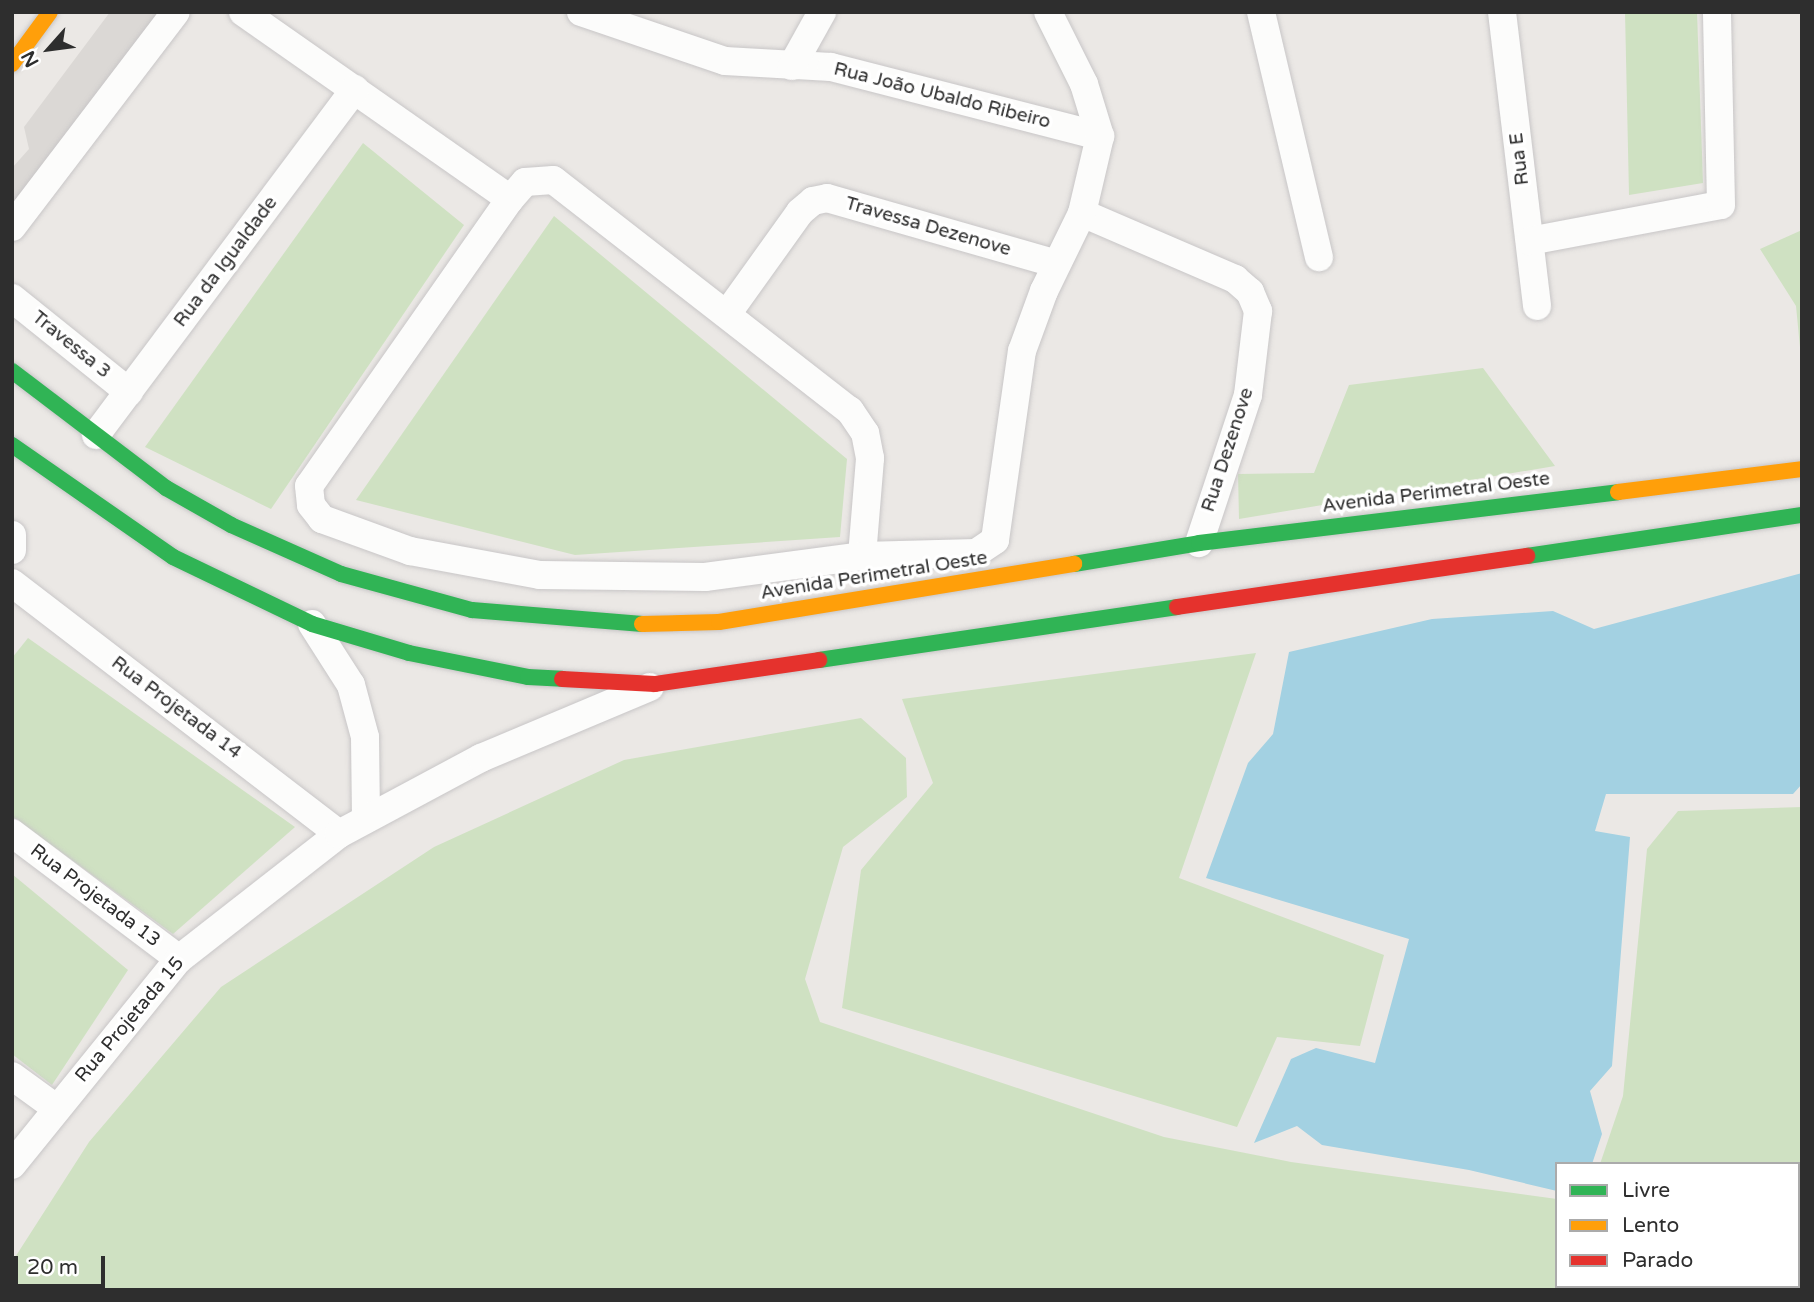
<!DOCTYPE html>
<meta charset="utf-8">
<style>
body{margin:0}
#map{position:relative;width:1814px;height:1302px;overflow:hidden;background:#ebe8e5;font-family:"Varela Round",sans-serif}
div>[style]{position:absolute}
.green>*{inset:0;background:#cfe1c2}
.plaza>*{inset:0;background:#dbd8d5}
.water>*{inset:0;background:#a3d1e2}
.roads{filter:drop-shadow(0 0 2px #c8c6c7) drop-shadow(0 0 2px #c8c6c7)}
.street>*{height:28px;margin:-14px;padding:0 14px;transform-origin:14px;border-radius:14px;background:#fcfcfb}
.fast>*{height:16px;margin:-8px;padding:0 8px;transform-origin:8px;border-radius:8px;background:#30b455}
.slow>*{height:16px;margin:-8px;padding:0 8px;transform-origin:8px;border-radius:8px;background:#ff9f0a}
.jam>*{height:16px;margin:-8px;padding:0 8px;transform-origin:8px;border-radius:8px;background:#e5322d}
span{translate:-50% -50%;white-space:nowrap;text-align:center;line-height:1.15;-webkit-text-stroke:7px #fff;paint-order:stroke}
.street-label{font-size:19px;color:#2e2e2e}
.frame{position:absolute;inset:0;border:14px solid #2e2e2e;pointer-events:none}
.legend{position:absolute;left:1555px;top:1162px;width:245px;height:126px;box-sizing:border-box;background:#fff;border:2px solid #ababab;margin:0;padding:9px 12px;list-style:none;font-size:21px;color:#2e2e2e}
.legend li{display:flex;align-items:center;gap:14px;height:35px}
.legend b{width:35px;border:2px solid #ababab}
.north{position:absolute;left:14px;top:14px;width:70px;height:70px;-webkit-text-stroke:5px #fff;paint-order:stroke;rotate:242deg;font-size:19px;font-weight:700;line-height:28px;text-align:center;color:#2e2e2e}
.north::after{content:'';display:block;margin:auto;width:24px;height:32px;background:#2e2e2e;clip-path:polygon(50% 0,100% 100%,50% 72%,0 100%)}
.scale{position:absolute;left:14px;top:1256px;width:91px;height:32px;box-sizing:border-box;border:4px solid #2e2e2e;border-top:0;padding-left:9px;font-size:21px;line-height:24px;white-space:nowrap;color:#2e2e2e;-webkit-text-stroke:5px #fff;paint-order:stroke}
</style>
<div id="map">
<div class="green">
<i style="clip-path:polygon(1625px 12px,1697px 12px,1703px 183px,1629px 195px)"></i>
<i style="clip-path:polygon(363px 143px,464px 225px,271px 509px,145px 447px)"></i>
<i style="clip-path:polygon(554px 216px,847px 459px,840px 537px,575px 555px,356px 500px)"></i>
<i style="clip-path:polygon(1802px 230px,1802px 368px,1796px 306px,1760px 249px)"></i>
<i style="clip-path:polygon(1483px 368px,1555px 466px,1239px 519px,1238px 474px,1314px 473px,1349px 385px)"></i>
<i style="clip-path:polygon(28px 638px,295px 827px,173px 934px,12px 816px,12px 658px)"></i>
<i style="clip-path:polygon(1256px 653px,1179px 878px,1384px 955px,1360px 1046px,1277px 1037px,1237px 1127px,842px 1008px,861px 870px,933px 783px,902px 699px)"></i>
<i style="clip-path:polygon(861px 718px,906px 758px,907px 797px,843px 847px,805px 979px,820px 1022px,1164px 1137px,1291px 1162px,1557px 1199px,1557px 1286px,1798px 1286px,1798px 1164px,1600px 1164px,1623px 1096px,1647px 849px,1678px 811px,1802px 807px,1802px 1290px,12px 1290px,12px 1262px,89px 1142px,221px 987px,434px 847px,624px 760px)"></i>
<i style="clip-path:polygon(12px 874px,128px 970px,52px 1085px,12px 1054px)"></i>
</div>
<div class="plaza">
<i style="clip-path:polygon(110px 12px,161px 12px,12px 206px,12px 168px,29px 149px,24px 127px)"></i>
</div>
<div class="water">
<i style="clip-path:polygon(1802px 573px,1802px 784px,1793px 794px,1606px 794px,1595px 831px,1630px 837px,1612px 1066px,1590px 1091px,1602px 1134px,1592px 1164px,1557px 1164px,1557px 1191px,1469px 1170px,1322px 1145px,1297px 1126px,1254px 1143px,1291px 1059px,1316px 1048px,1375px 1063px,1409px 939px,1206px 878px,1248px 763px,1273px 734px,1289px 652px,1432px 619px,1553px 611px,1594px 629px)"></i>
</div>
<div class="roads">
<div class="street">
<i style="left:243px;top:12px;width:326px;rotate:35deg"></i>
<i style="left:581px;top:12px;width:152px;rotate:18.8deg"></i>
<i style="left:725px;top:61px;width:106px;rotate:3.2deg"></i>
<i style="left:831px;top:67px;width:278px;rotate:14.4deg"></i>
<i style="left:1261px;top:12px;width:252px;rotate:76.7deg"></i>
<i style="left:1502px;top:12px;width:296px;rotate:83.2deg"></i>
<i style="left:792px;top:66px;width:62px;rotate:-60.9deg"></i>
<i style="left:1082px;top:213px;width:167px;rotate:23.3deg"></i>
<i style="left:1235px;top:279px;width:20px;rotate:41deg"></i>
<i style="left:1250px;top:292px;width:21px;rotate:67deg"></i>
<i style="left:1258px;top:311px;width:85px;rotate:96.8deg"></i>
<i style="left:1248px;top:395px;width:156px;rotate:108.3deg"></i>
<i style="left:12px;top:227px;width:270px;rotate:-52.7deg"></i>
<i style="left:1530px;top:241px;width:194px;rotate:-10.7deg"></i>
<i style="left:1721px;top:205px;width:193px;rotate:-91.2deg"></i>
<i style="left:12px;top:298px;width:150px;rotate:38.8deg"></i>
<i style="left:727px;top:314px;width:125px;rotate:-54.4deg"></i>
<i style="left:800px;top:212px;width:17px;rotate:-40deg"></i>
<i style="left:813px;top:201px;width:14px;rotate:-12deg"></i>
<i style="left:827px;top:198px;width:239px;rotate:16deg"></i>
<i style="left:96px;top:435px;width:432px;rotate:-53.2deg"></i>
<i style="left:12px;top:535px;width:15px;rotate:90deg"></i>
<i style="left:862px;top:556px;width:98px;rotate:-85.3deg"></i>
<i style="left:870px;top:458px;width:25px;rotate:-101deg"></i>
<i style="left:865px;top:433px;width:27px;rotate:-124deg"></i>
<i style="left:850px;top:411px;width:376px;rotate:-142.1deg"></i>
<i style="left:553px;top:180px;width:28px;rotate:176deg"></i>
<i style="left:525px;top:182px;width:23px;rotate:131deg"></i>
<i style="left:510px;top:199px;width:350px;rotate:125deg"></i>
<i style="left:309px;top:486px;width:19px;rotate:84deg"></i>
<i style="left:311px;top:505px;width:18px;rotate:52deg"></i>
<i style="left:322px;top:519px;width:94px;rotate:20deg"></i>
<i style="left:410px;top:551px;width:132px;rotate:10.5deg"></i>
<i style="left:540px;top:575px;width:165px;rotate:0.7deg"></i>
<i style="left:705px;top:577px;width:158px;rotate:-7.6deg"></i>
<i style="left:862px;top:556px;width:114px;rotate:-1.5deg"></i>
<i style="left:976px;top:553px;width:23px;rotate:-34deg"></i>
<i style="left:995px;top:540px;width:191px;rotate:-81.9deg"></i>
<i style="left:1022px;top:351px;width:64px;rotate:-69.9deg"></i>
<i style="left:1044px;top:291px;width:87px;rotate:-64deg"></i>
<i style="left:1082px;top:213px;width:79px;rotate:-76.8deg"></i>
<i style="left:1100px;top:136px;width:54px;rotate:-107.1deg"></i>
<i style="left:1084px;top:84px;width:80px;rotate:-116.6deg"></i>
<i style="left:12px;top:583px;width:412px;rotate:37.5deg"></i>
<i style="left:312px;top:624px;width:72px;rotate:57.4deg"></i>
<i style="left:351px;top:685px;width:54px;rotate:74.9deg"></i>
<i style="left:365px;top:737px;width:82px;rotate:89.3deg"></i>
<i style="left:12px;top:833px;width:209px;rotate:37deg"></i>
<i style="left:12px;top:1076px;width:54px;rotate:36deg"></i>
<i style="left:12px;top:1165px;width:265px;rotate:-51deg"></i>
<i style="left:179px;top:959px;width:203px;rotate:-38deg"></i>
<i style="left:339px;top:834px;width:161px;rotate:-28.2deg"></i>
<i style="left:481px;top:758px;width:183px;rotate:-22.8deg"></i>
</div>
<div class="fast">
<i style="left:12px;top:371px;width:193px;rotate:37.2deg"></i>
<i style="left:166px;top:488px;width:75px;rotate:29.6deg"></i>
<i style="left:231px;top:525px;width:120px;rotate:24deg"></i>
<i style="left:341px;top:574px;width:136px;rotate:15.4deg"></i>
<i style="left:472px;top:610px;width:171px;rotate:4.7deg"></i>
<i style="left:12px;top:445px;width:196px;rotate:34.8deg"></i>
<i style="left:173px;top:557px;width:154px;rotate:25.7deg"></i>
<i style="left:312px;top:624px;width:101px;rotate:16.6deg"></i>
<i style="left:409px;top:653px;width:121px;rotate:11.4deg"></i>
<i style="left:528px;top:677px;width:34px;rotate:3deg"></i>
<i style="left:1527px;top:556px;width:278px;rotate:-8.5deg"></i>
<i style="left:1074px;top:564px;width:127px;rotate:-9.5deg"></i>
<i style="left:1199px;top:543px;width:422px;rotate:-6.9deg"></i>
<i style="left:819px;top:660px;width:362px;rotate:-8.4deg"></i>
</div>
<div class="slow">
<i style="left:12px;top:64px;width:64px;rotate:-53.8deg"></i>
<i style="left:1618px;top:492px;width:185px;rotate:-7.1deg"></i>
<i style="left:642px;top:624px;width:77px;rotate:-1.5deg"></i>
<i style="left:719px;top:622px;width:360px;rotate:-9.3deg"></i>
</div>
<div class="jam">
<i style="left:1177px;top:607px;width:354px;rotate:-8.3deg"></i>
<i style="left:562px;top:679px;width:93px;rotate:3.1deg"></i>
<i style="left:655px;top:684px;width:166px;rotate:-8.3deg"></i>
</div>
</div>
<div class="street-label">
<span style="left:942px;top:96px;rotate:14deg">Rua João Ubaldo Ribeiro</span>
<span style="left:1520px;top:159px;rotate:-97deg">Rua E</span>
<span style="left:928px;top:227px;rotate:16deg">Travessa Dezenove</span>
<span style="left:226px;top:262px;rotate:-53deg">Rua da Igualdade</span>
<span style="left:71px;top:345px;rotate:39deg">Travessa 3</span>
<span style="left:1228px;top:450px;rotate:-72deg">Rua Dezenove</span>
<span style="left:1436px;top:493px;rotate:-7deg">Avenida Perimetral Oeste</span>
<span style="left:874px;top:576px;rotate:-9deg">Avenida Perimetral Oeste</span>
<span style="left:176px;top:708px;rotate:37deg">Rua Projetada 14</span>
<span style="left:95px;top:896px;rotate:37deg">Rua Projetada 13</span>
<span style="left:130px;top:1020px;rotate:-50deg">Rua Projetada 15</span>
</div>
<div class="frame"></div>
<ul class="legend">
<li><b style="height:9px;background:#30b455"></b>Livre</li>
<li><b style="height:9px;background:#ff9f0a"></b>Lento</li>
<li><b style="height:9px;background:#e5322d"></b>Parado</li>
</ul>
<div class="north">N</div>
<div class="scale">20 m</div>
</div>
